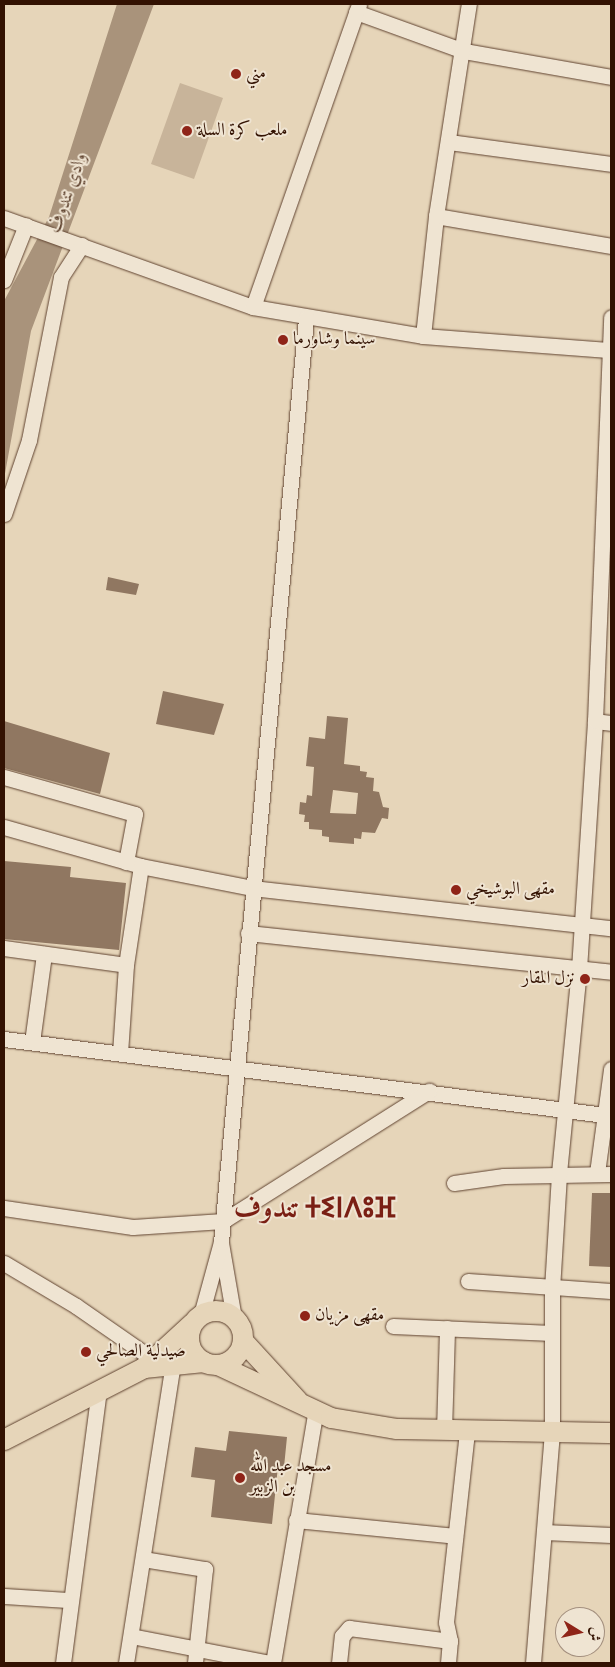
<!DOCTYPE html>
<meta charset="utf-8">
<style>
body{margin:0}
#map{position:relative;width:615px;height:1667px;overflow:hidden;background:#e6d5b9;font-family:"Sorts Mill Goudy",Amiri,"Noto Sans Tifinagh",serif}
div>[style]{position:absolute}
.green>*{inset:0;background:#c8b49a}
.water>*{inset:0;background:#a9937b}
.building>*{inset:0;background:#907761}
.roads{filter:drop-shadow(0 0 1px #604330) drop-shadow(0 0 1px #604330)}
.minor>*{height:15px;margin:-7.5px;padding:0 7.5px;transform-origin:7.5px;border-radius:7.5px;background:#efe4d2}
.major>*{height:20px;margin:-10px;padding:0 10px;transform-origin:10px;border-radius:10px;background:#e6d5b9}
.major>.ring{margin:-10px;padding:0;box-sizing:content-box;background:none;border:20px solid #e6d5b9;border-radius:50%}
.dots>*{width:14px;height:14px;translate:-50% -50%;box-sizing:border-box;border:2px solid #efe4d2;border-radius:50%}
span{translate:-50% -50%;white-space:nowrap;text-align:center;line-height:1.15;-webkit-text-stroke:4px #efe4d2;paint-order:stroke}
.poi-label{font-size:18px;color:#331202}
.left{translate:0 -50%;text-align:left}
.right{translate:-100% -50%;text-align:right}
.water-label{font-size:19px;color:#624632;font-style:italic}
.town-label{font-size:28px;color:#7a1f14;font-weight:700}
.frame{position:absolute;inset:0;border:5px solid #331202;pointer-events:none}
.north{position:absolute;left:555px;top:1607px;width:50px;height:50px;box-sizing:border-box;background:#efe4d2;border:1px solid #a4907f;border-radius:50%;rotate:99deg;font-size:14px;font-weight:700;line-height:20px;text-align:center;color:#331202}
.north::after{content:'';display:block;margin:auto;width:18px;height:22px;background:#8f2418;clip-path:polygon(50% 0,100% 100%,50% 72%,0 100%)}
</style>
<div id="map">
<div class="green">
<i style="clip-path:polygon(180px 83px,223px 98px,194px 179px,151px 164px)"></i>
</div>
<div class="water">
<i style="clip-path:polygon(117px 4px,154px 4px,31px 331px,4px 479px,4px 301px,49px 217px)"></i>
</div>
<div class="building">
<i style="clip-path:polygon(108px 577px,139px 584px,136px 595px,106px 590px)"></i>
<i style="clip-path:polygon(163px 691px,224px 704px,214px 735px,156px 724px)"></i>
<i style="clip-path:polygon(evenodd,327px 716px,348px 718px,344px 764px,360px 766px,360px 771px,367px 772px,366px 777px,374px 778px,373px 791px,379px 792px,383px 807px,389px 808px,388px 819px,382px 818px,375px 833px,362px 832px,361px 839px,354px 838px,354px 844px,329px 842px,329px 837px,322px 836px,322px 830px,309px 829px,309px 822px,304px 822px,305px 815px,299px 814px,300px 802px,306px 803px,307px 795px,312px 796px,314px 767px,306px 766px,309px 737px,325px 739px,327px 716px,333px 790px,358px 793px,356px 814px,330px 813px,333px 790px)"></i>
<i style="clip-path:polygon(4px 721px,110px 753px,100px 794px,4px 768px)"></i>
<i style="clip-path:polygon(4px 861px,71px 867px,70px 877px,126px 883px,119px 950px,4px 939px)"></i>
<i style="clip-path:polygon(592px 1193px,611px 1193px,611px 1267px,589px 1266px)"></i>
<i style="clip-path:polygon(229px 1431px,287px 1437px,284px 1467px,278px 1466px,272px 1524px,211px 1517px,215px 1480px,191px 1477px,195px 1447px,226px 1451px)"></i>
</div>
<div class="roads">
<div class="minor">
<i style="left:356px;top:12px;width:115px;rotate:19.9deg"></i>
<i style="left:464px;top:51px;width:149px;rotate:10deg"></i>
<i style="left:449px;top:142px;width:163px;rotate:7.7deg"></i>
<i style="left:436px;top:216px;width:178px;rotate:9.7deg"></i>
<i style="left:4px;top:218px;width:264px;rotate:19.7deg"></i>
<i style="left:253px;top:307px;width:172px;rotate:9.7deg"></i>
<i style="left:423px;top:336px;width:189px;rotate:4.3deg"></i>
<i style="left:4px;top:280px;width:59px;rotate:-68.2deg"></i>
<i style="left:253px;top:307px;width:321px;rotate:-70.7deg"></i>
<i style="left:423px;top:336px;width:121px;rotate:-83.8deg"></i>
<i style="left:436px;top:216px;width:215px;rotate:-81.2deg"></i>
<i style="left:4px;top:514px;width:78px;rotate:-71.3deg"></i>
<i style="left:29px;top:440px;width:166px;rotate:-78.9deg"></i>
<i style="left:61px;top:277px;width:38px;rotate:-57deg"></i>
<i style="left:595px;top:721px;width:16px;rotate:7deg"></i>
<i style="left:4px;top:777px;width:136px;rotate:15.8deg"></i>
<i style="left:135px;top:814px;width:49px;rotate:100.6deg"></i>
<i style="left:4px;top:827px;width:142px;rotate:15.9deg"></i>
<i style="left:141px;top:866px;width:113px;rotate:11.2deg"></i>
<i style="left:252px;top:888px;width:361px;rotate:6.4deg"></i>
<i style="left:248px;top:933px;width:365px;rotate:6.1deg"></i>
<i style="left:4px;top:948px;width:123px;rotate:7.9deg"></i>
<i style="left:4px;top:1039px;width:606px;rotate:7.21deg"></i>
<i style="left:32px;top:1042px;width:89px;rotate:-82.2deg"></i>
<i style="left:120px;top:1053px;width:88px;rotate:-86.1deg"></i>
<i style="left:126px;top:965px;width:100px;rotate:-81.4deg"></i>
<i style="left:597px;top:1173px;width:105px;rotate:-82.3deg"></i>
<i style="left:454px;top:1183px;width:50px;rotate:-8deg"></i>
<i style="left:504px;top:1176px;width:107px;rotate:-1.1deg"></i>
<i style="left:4px;top:1208px;width:130px;rotate:8.4deg"></i>
<i style="left:133px;top:1227px;width:90px;rotate:-3.8deg"></i>
<i style="left:223px;top:1221px;width:244px;rotate:-32.3deg"></i>
<i style="left:221px;top:1243px;width:76px;rotate:80.2deg"></i>
<i style="left:4px;top:1263px;width:84px;rotate:30.8deg"></i>
<i style="left:76px;top:1306px;width:91px;rotate:34.7deg"></i>
<i style="left:468px;top:1281px;width:143px;rotate:4deg"></i>
<i style="left:201px;top:1315px;width:76px;rotate:-74.7deg"></i>
<i style="left:221px;top:1242px;width:928px;rotate:-84.74deg"></i>
<i style="left:393px;top:1326px;width:159px;rotate:2.5deg"></i>
<i style="left:444px;top:1431px;width:103px;rotate:-88.3deg"></i>
<i style="left:296px;top:1520px;width:160px;rotate:5.7deg"></i>
<i style="left:544px;top:1532px;width:67px;rotate:2.6deg"></i>
<i style="left:143px;top:1559px;width:63px;rotate:9.2deg"></i>
<i style="left:205px;top:1569px;width:95px;rotate:96.1deg"></i>
<i style="left:4px;top:1596px;width:64px;rotate:3.6deg"></i>
<i style="left:131px;top:1636px;width:142px;rotate:11deg"></i>
<i style="left:63px;top:1663px;width:274px;rotate:-82.5deg"></i>
<i style="left:126px;top:1663px;width:299px;rotate:-81.1deg"></i>
<i style="left:273px;top:1663px;width:253px;rotate:-80.4deg"></i>
<i style="left:339px;top:1663px;width:27px;rotate:-84deg"></i>
<i style="left:342px;top:1636px;width:11px;rotate:-49deg"></i>
<i style="left:349px;top:1628px;width:102px;rotate:7.3deg"></i>
<i style="left:448px;top:1663px;width:22px;rotate:-85deg"></i>
<i style="left:450px;top:1641px;width:19px;rotate:-102deg"></i>
<i style="left:446px;top:1622px;width:190px;rotate:-83.7deg"></i>
<i style="left:533px;top:1663px;width:232px;rotate:-85.3deg"></i>
<i style="left:552px;top:1432px;width:143px;rotate:-90deg"></i>
<i style="left:552px;top:1289px;width:116px;rotate:-86.5deg"></i>
<i style="left:559px;top:1173px;width:205px;rotate:-84.4deg"></i>
<i style="left:579px;top:969px;width:249px;rotate:-86.3deg"></i>
<i style="left:595px;top:721px;width:404px;rotate:-87.7deg"></i>
</div>
<div class="major">
<i class="ring" style="left:189px;top:1311px;width:34px;height:34px"></i>
<i style="left:243px;top:1341px;width:81px;rotate:47.5deg"></i>
<i style="left:218px;top:1365px;width:125px;rotate:25.1deg"></i>
<i style="left:331px;top:1418px;width:67px;rotate:9.5deg"></i>
<i style="left:397px;top:1429px;width:214px;rotate:1.1deg"></i>
<i style="left:144px;top:1368px;width:60px;rotate:-5.7deg"></i>
<i style="left:4px;top:1440px;width:157px;rotate:-27.2deg"></i>
<i style="left:144px;top:1368px;width:65px;rotate:-42.5deg"></i>
</div>
</div>
<div class="dots">
<i style="left:236px;top:74px;background:#8f2418"></i>
<i style="left:187px;top:131px;background:#8f2418"></i>
<i style="left:283px;top:340px;background:#8f2418"></i>
<i style="left:456px;top:890px;background:#8f2418"></i>
<i style="left:585px;top:979px;background:#8f2418"></i>
<i style="left:305px;top:1316px;background:#8f2418"></i>
<i style="left:86px;top:1352px;background:#8f2418"></i>
<i style="left:240px;top:1478px;background:#8f2418"></i>
</div>
<div class="poi-label">
<span class="left" style="left:246px;top:74px">مني</span>
<span class="left" style="left:197px;top:131px">ملعب كرة السلة</span>
<span class="left" style="left:293px;top:340px">سينما وشاورما</span>
<span class="left" style="left:466px;top:890px">مقهى البوشيخي</span>
<span class="right" style="left:575px;top:979px">نزل المقار</span>
<span class="left" style="left:315px;top:1316px">مقهى مزيان</span>
<span class="left" style="left:96px;top:1352px">صيدلية الصالحي</span>
<span class="left" style="left:250px;top:1478px">مسجد عبد الله<br>بن الزبير</span>
</div>
<div class="water-label">
<span style="left:69px;top:193px;rotate:-71deg">وادي تندوف</span>
</div>
<div class="town-label">
<span style="left:315px;top:1210px">تندوف ⵜⵉⵏⴷⵓⴼ</span>
</div>
<div class="frame"></div>
<div class="north">ش</div>
</div>
